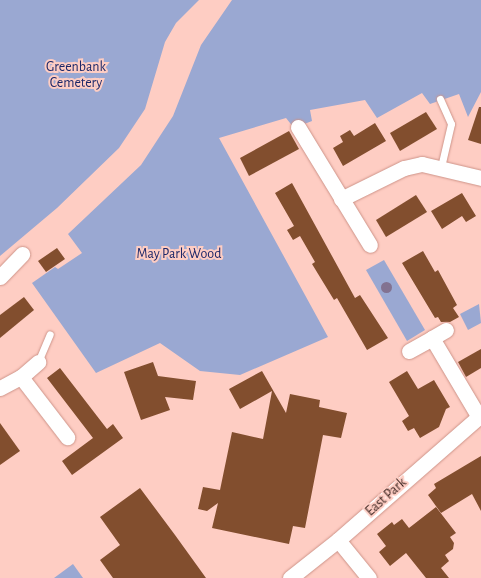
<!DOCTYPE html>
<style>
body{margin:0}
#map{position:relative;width:481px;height:578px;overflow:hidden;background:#fecdc3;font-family:"Alegreya Sans",sans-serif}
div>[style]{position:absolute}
.green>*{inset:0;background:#9aa8d2}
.building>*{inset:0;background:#824e2e}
.roads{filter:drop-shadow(0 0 1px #ce9489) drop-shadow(0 0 1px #ce9489)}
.service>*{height:7px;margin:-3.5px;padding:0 3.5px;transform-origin:3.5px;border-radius:3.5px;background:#fff}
.minor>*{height:15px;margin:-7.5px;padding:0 7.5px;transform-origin:7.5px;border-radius:7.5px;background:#fff}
.trees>*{width:11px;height:11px;margin:-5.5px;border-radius:50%;background:#827291}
span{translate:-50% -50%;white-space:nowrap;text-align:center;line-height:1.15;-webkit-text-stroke:4px #fecdc3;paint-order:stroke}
.park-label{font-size:14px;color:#1c2768}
.street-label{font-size:14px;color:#3d2621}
</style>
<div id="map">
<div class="green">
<i style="clip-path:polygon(0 0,199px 0,176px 23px,165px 42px,145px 109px,119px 148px,57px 208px,0 256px)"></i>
<i style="clip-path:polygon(232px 0,481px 0,481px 92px,468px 117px,459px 94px,430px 104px,422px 93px,377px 118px,365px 100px,310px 110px,312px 121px,294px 128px,286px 118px,219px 138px,328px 337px,240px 375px,200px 371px,160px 343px,96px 373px,32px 283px,55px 267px,58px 269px,82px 253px,68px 234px,141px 165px,173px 116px,201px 45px)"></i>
<i style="clip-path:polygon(384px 260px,425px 330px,407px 341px,366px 270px)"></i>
<i style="clip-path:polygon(479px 304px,481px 323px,468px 330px,460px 314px)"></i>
<i style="clip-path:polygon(73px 564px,83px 578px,54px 578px)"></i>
</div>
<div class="building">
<i style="clip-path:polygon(479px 107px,481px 107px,481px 144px,468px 140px)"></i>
<i style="clip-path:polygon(426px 112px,437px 129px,400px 151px,390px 133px)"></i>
<i style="clip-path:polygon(375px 123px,386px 141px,343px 166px,333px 148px,343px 142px,340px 136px,350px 130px,354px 136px)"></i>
<i style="clip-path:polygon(289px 131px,299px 149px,249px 176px,240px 158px)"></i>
<i style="clip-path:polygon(292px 183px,355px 298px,360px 295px,388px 338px,367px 350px,337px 298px,334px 300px,312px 264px,315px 262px,300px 236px,293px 240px,287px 230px,294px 226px,275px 193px)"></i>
<i style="clip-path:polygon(462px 193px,476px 216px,466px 222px,462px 216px,442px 229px,431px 211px)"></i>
<i style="clip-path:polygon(416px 195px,427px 212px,386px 237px,376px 220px)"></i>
<i style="clip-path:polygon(57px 248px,65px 259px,46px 272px,38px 261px)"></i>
<i style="clip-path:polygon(423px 251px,435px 272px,438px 270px,457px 305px,453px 308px,459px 317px,450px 322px,441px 322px,438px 317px,435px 318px,402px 263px)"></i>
<i style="clip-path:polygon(24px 297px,34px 310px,0 338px,0 315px)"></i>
<i style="clip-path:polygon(481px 349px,481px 368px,466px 377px,458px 362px)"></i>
<i style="clip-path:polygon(153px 362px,158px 376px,196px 381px,193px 400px,165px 397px,170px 410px,141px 420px,124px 372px)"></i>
<i style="clip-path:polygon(60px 368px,107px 429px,113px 424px,123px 438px,72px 475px,62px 461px,93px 438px,47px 378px)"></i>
<i style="clip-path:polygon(262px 371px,286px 413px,290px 394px,320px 400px,319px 407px,347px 413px,341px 438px,323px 435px,305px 528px,293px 526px,289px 544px,212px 528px,218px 503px,207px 511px,198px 509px,203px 487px,220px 490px,232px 432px,263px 439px,272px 391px,240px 409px,229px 389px)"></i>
<i style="clip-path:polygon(407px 371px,418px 389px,434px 380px,450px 407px,446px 409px,439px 427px,420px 438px,414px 428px,408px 431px,402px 421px,409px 416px,389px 382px)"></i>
<i style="clip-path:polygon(0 423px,20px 451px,0 465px)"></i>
<i style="clip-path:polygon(481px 456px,481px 511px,472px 494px,441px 513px,428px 495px,436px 488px,434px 484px)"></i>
<i style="clip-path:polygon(140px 488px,175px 535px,206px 578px,113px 578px,100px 560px,120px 545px,100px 517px)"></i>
<i style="clip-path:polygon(436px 507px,456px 533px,450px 537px,454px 543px,453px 549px,445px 555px,449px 561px,441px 568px,449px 578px,426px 578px,406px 553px,390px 566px,379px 552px,386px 546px,377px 534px,392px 522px,394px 525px,402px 519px,409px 528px)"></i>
</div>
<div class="roads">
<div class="service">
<i style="left:440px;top:99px;width:27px;rotate:66deg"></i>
<i style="left:451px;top:124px;width:44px;rotate:103.1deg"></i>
<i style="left:38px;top:362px;width:30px;rotate:-67deg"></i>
</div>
<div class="minor">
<i style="left:298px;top:127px;width:138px;rotate:58.6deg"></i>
<i style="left:341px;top:199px;width:70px;rotate:-26.2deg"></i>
<i style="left:404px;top:168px;width:18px;rotate:-13deg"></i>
<i style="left:422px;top:164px;width:61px;rotate:13.3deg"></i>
<i style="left:0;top:277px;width:32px;rotate:-46deg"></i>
<i style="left:432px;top:338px;width:16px;rotate:-30deg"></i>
<i style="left:409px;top:351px;width:26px;rotate:-29deg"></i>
<i style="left:432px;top:338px;width:92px;rotate:59.3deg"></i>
<i style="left:21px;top:377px;width:76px;rotate:52.5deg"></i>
<i style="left:0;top:388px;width:24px;rotate:-28deg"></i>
<i style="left:21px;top:377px;width:23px;rotate:-41deg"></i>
<i style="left:338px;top:540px;width:49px;rotate:50.8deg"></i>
<i style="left:290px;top:578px;width:61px;rotate:-38.4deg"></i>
<i style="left:338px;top:540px;width:190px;rotate:-41.2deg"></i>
</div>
</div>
<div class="trees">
<i style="left:386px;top:287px"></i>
</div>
<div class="park-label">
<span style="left:76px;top:75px">Greenbank<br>Cemetery</span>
<span style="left:179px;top:254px">May Park Wood</span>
</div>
<div class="street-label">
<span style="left:386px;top:497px;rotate:-42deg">East Park</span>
</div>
</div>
